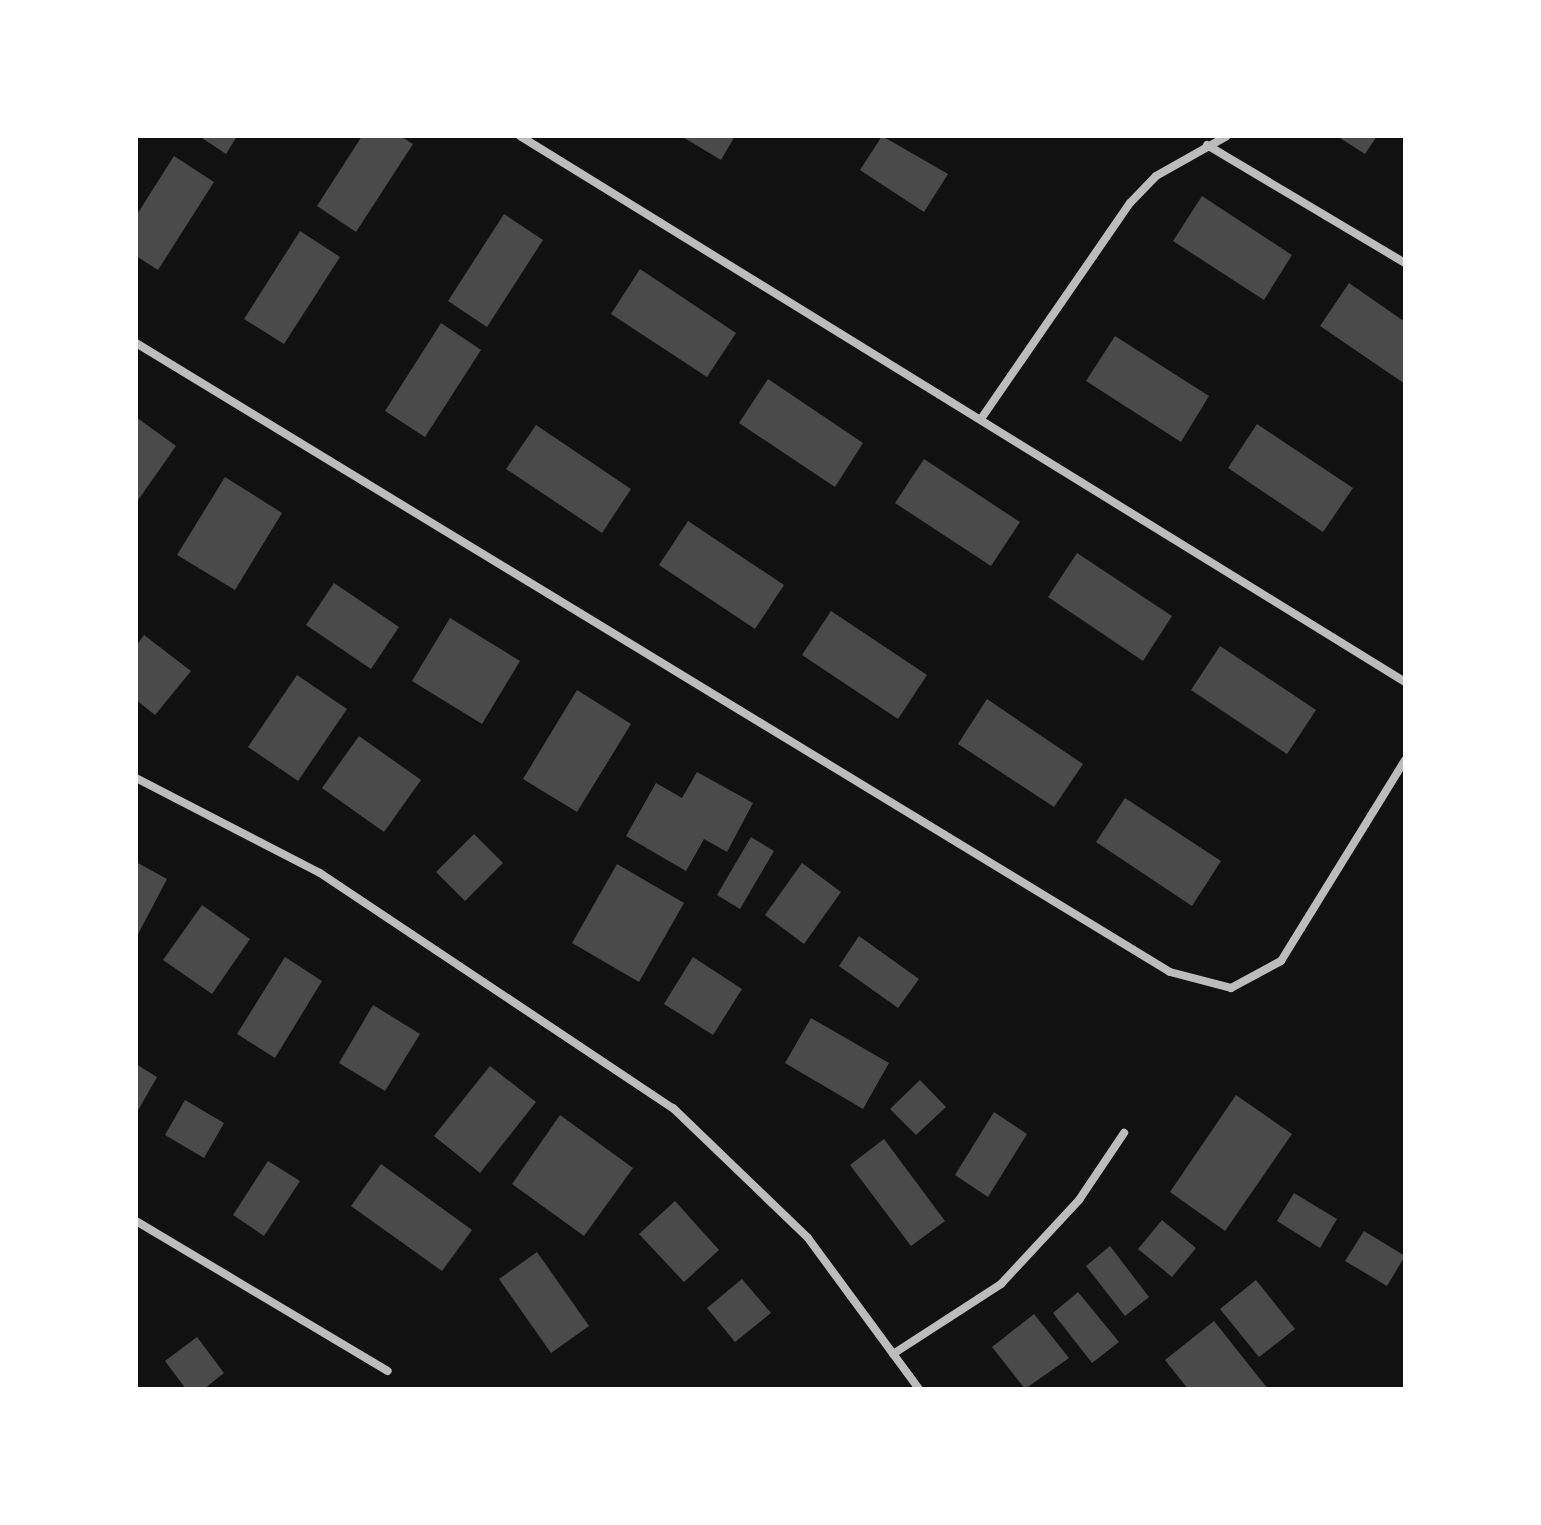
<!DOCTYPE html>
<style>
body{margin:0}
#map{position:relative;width:1541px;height:1525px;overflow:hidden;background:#111;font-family:Commissioner,sans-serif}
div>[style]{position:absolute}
.building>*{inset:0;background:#4a4a4a}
.minor>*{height:8px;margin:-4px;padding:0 4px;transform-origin:4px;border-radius:4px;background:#bcbcbc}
span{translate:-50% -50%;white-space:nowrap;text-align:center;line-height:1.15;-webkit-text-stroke:8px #fff;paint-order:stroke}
.frame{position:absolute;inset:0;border:138px solid #fff;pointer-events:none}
</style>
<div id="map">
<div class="building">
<i style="clip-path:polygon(199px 136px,237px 136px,226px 154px)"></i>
<i style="clip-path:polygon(362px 136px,400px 136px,413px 144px,356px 232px,317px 206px)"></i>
<i style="clip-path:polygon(681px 136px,735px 136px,721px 160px)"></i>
<i style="clip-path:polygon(882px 136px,948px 174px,924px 212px,860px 170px)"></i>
<i style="clip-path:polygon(1337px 136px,1377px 136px,1365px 154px)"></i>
<i style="clip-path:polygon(174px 156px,214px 182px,158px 270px,136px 256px,136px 216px)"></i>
<i style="clip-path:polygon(1202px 196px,1292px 255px,1264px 300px,1173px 241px)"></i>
<i style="clip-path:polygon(504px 214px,543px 240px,487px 327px,448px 301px)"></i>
<i style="clip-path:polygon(300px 231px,340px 257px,284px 344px,244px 319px)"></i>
<i style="clip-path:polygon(640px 269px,736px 333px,707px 377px,611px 314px)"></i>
<i style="clip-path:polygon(1349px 283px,1405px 322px,1405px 384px,1320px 326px)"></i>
<i style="clip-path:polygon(441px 323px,481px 350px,425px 437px,385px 411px)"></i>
<i style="clip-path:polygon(1115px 336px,1209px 396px,1181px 442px,1086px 381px)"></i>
<i style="clip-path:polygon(768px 379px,863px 443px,835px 487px,739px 423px)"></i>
<i style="clip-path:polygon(136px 417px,176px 446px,136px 503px)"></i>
<i style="clip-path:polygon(1257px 424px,1353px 488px,1323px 532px,1228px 468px)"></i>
<i style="clip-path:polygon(536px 425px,631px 489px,602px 533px,506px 469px)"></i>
<i style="clip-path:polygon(924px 459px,1020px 522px,991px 566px,895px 503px)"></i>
<i style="clip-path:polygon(225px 477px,282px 513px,235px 590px,177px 555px)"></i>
<i style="clip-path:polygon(688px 521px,784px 585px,755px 629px,659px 565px)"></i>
<i style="clip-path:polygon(1077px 553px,1172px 616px,1143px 661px,1048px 597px)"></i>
<i style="clip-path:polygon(334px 583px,399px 627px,371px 669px,306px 625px)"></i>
<i style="clip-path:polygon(831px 611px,927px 675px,898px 719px,802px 655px)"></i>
<i style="clip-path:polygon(450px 618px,520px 661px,482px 724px,412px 681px)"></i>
<i style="clip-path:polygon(144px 635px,191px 671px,155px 715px,136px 700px,136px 646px)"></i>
<i style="clip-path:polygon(1220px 646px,1316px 710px,1287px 754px,1191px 690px)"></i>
<i style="clip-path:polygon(297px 675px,347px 709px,298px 781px,248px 747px)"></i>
<i style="clip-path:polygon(577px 690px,631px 724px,577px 812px,523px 779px)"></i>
<i style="clip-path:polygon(987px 699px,1083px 764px,1054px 807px,958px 744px)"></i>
<i style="clip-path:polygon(359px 736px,421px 780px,384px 832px,322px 788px)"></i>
<i style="clip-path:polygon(697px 772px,753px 803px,727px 852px,704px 839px,686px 871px,626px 836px,656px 783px,682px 798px)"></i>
<i style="clip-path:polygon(1125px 798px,1221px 861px,1192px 906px,1096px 842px)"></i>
<i style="clip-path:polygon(474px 834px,503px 863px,465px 901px,436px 872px)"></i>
<i style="clip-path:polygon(751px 837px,774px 851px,740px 909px,717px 895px)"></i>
<i style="clip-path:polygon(136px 862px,167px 879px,136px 938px)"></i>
<i style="clip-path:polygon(802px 863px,841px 892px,804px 944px,765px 915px)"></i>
<i style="clip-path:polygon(617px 864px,684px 903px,639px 982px,572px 943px)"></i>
<i style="clip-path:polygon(202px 905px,250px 939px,212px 994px,163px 960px)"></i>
<i style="clip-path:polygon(859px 936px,919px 979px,898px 1008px,839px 966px)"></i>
<i style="clip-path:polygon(285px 957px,322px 981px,275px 1058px,237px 1034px)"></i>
<i style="clip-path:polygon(693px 957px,742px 989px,713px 1035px,664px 1004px)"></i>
<i style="clip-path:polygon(373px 1005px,420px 1034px,385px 1091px,339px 1063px)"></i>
<i style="clip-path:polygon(811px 1018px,889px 1063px,863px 1109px,785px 1063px)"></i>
<i style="clip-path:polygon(136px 1064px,157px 1077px,136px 1114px)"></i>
<i style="clip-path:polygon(490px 1066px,536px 1102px,480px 1173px,434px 1136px)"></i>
<i style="clip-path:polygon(920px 1080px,946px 1107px,916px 1135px,890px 1109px)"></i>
<i style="clip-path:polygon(1236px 1095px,1292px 1134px,1225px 1231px,1170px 1192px)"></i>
<i style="clip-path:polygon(185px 1100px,224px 1123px,204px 1158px,165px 1135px)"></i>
<i style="clip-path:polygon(994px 1112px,1027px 1134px,988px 1197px,955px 1175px)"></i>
<i style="clip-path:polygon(560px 1115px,633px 1168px,584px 1236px,512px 1184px)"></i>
<i style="clip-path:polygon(884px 1139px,945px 1221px,911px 1246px,850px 1165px)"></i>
<i style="clip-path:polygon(268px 1161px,300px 1181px,264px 1236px,233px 1215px)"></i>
<i style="clip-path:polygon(381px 1164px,472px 1230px,442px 1271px,351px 1206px)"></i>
<i style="clip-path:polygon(1294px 1193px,1337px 1219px,1320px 1248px,1277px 1221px)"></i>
<i style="clip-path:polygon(675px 1201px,719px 1250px,684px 1282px,639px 1234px)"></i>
<i style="clip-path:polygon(1162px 1220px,1196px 1248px,1172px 1277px,1138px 1249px)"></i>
<i style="clip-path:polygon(1364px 1231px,1405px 1256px,1387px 1286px,1345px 1261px)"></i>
<i style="clip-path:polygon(1110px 1246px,1149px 1297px,1125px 1316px,1086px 1266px)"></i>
<i style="clip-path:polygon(537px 1252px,589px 1326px,551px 1353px,499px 1279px)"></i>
<i style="clip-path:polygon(742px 1279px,771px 1313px,735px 1342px,707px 1308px)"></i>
<i style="clip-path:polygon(1256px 1280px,1295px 1329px,1259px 1357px,1220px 1309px)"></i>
<i style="clip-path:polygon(1078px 1292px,1119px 1342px,1092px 1363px,1053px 1313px)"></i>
<i style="clip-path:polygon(1034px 1314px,1069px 1358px,1025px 1389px,992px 1347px)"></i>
<i style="clip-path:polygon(1214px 1321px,1268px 1389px,1188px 1389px,1165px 1360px)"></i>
<i style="clip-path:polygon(197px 1337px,224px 1373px,204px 1389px,186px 1389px,165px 1361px)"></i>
</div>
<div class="minor">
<i style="left:520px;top:136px;width:1040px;rotate:31.67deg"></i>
<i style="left:1207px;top:145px;width:230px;rotate:30.8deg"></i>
<i style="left:136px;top:343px;width:1210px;rotate:31.31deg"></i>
<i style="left:1170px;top:972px;width:63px;rotate:14.7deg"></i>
<i style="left:1231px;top:988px;width:57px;rotate:-28.4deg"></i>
<i style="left:1281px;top:961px;width:236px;rotate:-58.3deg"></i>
<i style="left:983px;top:416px;width:259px;rotate:-55.4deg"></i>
<i style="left:1130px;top:203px;width:37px;rotate:-46deg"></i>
<i style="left:1156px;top:176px;width:81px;rotate:-29.4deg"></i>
<i style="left:136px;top:778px;width:207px;rotate:27.3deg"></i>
<i style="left:320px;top:873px;width:424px;rotate:33.7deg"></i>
<i style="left:673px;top:1108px;width:187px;rotate:43.9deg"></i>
<i style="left:808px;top:1238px;width:187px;rotate:53.7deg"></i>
<i style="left:136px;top:1221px;width:293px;rotate:30.8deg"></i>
<i style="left:893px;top:1354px;width:129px;rotate:-32.9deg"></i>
<i style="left:1001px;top:1284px;width:115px;rotate:-47.1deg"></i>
<i style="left:1079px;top:1200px;width:81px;rotate:-56.1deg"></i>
</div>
<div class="frame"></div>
</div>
